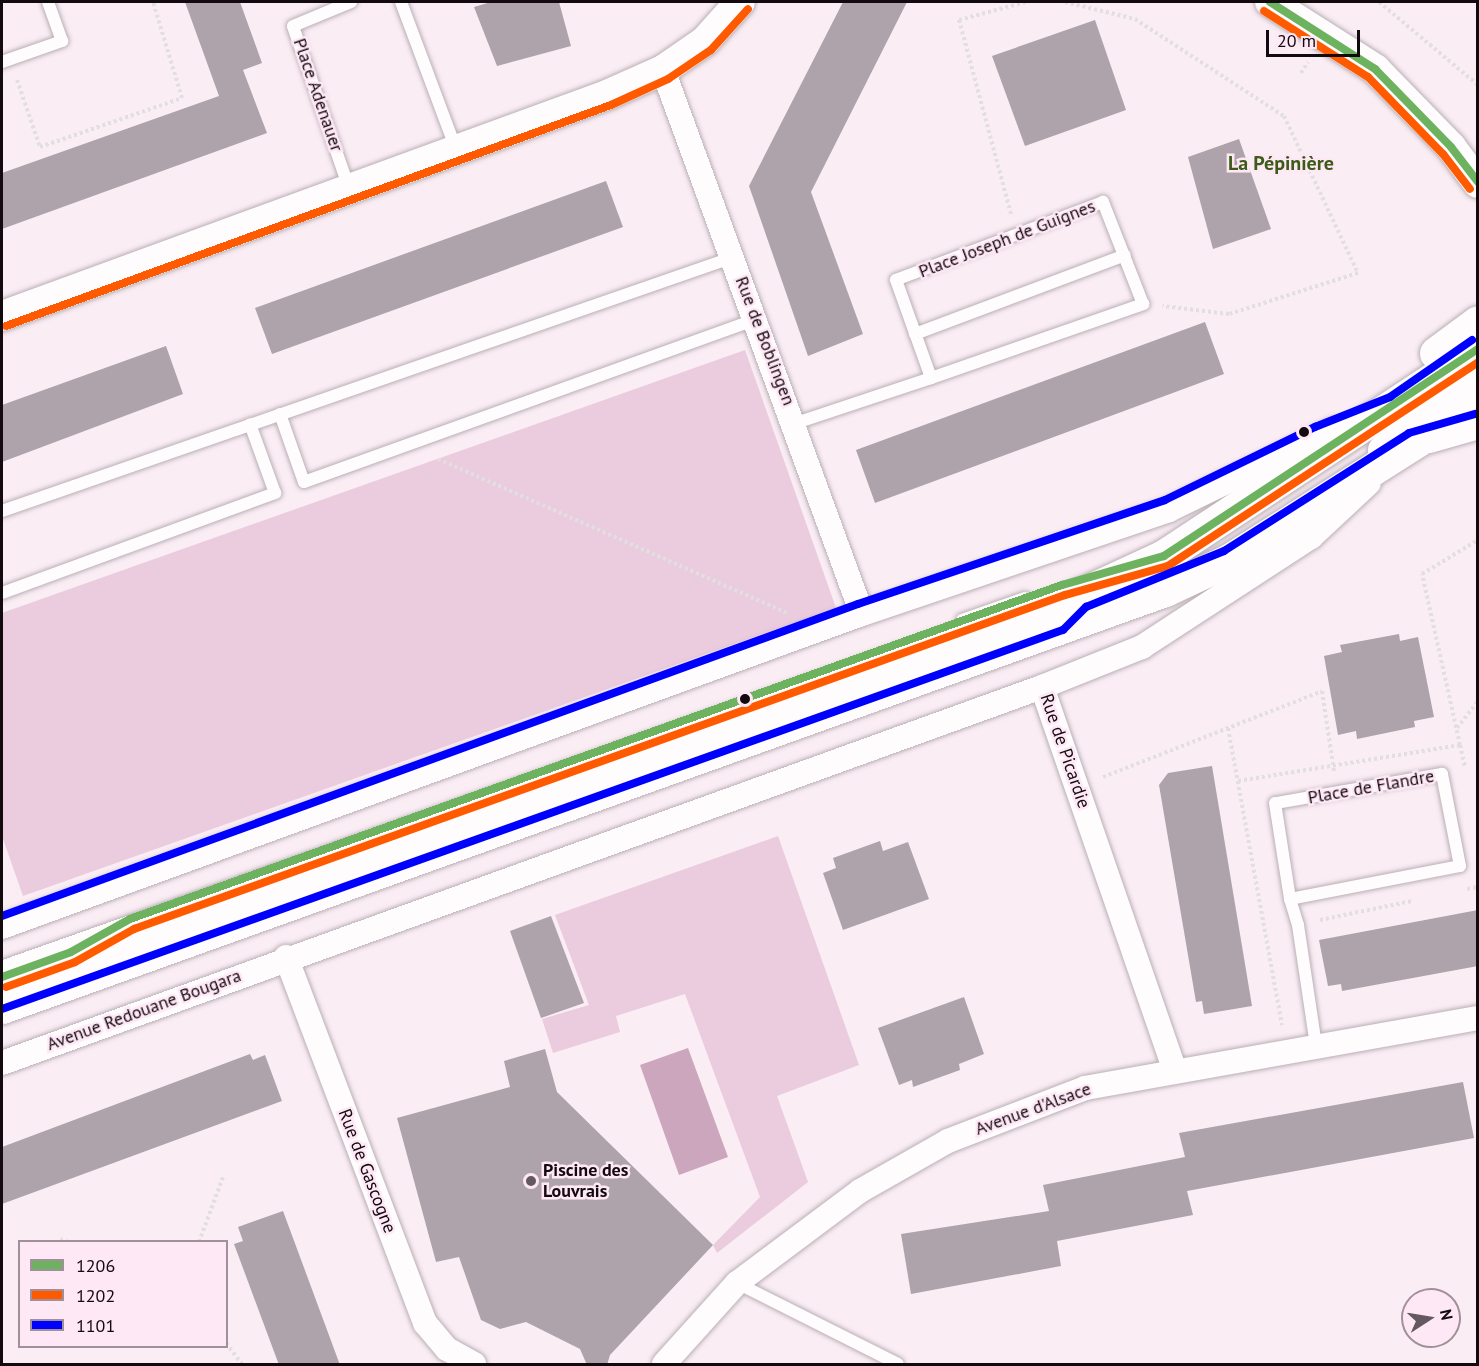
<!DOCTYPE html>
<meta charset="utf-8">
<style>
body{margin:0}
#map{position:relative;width:1479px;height:1366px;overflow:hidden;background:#faedf4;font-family:"PT Sans",sans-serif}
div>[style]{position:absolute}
.green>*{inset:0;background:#ebcbde}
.water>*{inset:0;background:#cba6bd}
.building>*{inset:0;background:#aea3aa}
.path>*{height:4px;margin-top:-2px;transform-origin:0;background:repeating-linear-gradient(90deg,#e2dfe0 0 3px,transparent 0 6px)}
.roads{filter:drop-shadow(0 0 2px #baafb6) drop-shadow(0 0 2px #baafb6)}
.service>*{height:12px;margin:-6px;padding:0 6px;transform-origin:6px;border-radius:6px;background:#fefcfd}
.minor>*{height:24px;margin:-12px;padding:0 12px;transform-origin:12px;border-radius:12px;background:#fefcfd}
.tertiary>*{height:30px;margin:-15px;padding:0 15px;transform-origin:15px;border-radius:15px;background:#fefcfd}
.secondary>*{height:33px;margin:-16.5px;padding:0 16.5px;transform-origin:16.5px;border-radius:16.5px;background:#fefcfd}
.bus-1>*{height:8px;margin:-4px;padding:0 4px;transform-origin:4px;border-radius:4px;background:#6cb25f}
.bus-2>*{height:8px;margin:-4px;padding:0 4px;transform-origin:4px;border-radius:4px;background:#ff5a00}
.bus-3>*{height:8px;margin:-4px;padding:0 4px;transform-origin:4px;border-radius:4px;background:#00f}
.dots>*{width:16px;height:16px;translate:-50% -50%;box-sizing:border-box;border:3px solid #ffe8f5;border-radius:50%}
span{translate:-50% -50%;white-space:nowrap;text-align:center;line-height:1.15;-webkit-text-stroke:5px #ffe8f5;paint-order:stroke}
.street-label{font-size:18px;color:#130a10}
.poi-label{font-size:18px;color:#130a10;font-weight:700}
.left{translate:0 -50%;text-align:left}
.neighbourhood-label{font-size:20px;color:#3c5a18;font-weight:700}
.frame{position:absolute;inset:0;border:3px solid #130a10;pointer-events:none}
.legend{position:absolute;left:18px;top:1240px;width:210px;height:108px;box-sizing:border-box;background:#ffe8f5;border:2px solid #a18f99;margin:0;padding:8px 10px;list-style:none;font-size:18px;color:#130a10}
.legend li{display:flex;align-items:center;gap:12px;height:30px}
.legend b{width:30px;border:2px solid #a18f99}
.north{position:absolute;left:1401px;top:1288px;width:60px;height:60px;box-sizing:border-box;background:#ffe8f5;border:2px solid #a18f99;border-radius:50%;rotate:78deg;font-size:16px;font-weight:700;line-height:24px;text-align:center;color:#130a10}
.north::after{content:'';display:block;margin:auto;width:21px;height:27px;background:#645960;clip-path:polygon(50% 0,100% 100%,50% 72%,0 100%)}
.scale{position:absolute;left:1266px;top:30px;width:94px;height:27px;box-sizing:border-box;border:3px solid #130a10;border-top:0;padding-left:8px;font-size:18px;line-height:21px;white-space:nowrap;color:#130a10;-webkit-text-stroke:4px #ffe8f5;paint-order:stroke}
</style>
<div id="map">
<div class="green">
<i style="clip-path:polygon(745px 350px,836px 608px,23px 896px,2px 836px,2px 613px)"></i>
<i style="clip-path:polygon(778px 836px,859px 1065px,777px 1096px,808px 1182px,717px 1253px,713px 1245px,760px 1197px,685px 994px,616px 1016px,620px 1032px,553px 1053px,542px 1019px,589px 1005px,555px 915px)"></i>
</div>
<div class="water">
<i style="clip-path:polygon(688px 1048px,728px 1157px,679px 1175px,640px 1065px)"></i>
</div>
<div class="building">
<i style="clip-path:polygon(185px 2px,240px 2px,262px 63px,243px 70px,267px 133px,2px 229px,2px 173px,219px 96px)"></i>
<i style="clip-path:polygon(491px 2px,559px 2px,571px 46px,497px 66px,474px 7px)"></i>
<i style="clip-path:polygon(843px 2px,907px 2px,811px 192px,863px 334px,808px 356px,749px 186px)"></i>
<i style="clip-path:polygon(1095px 20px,1126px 110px,1025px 146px,992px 56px)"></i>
<i style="clip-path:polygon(1239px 139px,1271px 229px,1213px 249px,1188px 157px)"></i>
<i style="clip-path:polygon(606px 181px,623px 227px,272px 354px,255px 308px)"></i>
<i style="clip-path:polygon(1205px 322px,1224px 374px,875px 503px,856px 450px)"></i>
<i style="clip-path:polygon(166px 346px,183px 394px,2px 462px,2px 405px)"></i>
<i style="clip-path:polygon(1399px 634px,1400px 641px,1418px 637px,1434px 717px,1414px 721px,1415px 727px,1357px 739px,1356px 731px,1338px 735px,1324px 656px,1342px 652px,1340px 645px)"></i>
<i style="clip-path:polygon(1212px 766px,1252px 1006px,1204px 1014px,1202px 1001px,1196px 1002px,1159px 785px,1168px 773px)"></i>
<i style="clip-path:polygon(880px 841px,883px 851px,908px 842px,929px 899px,843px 930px,823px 873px,836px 868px,833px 858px)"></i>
<i style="clip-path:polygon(1478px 910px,1478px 966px,1342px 991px,1341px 984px,1328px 986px,1319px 940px)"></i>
<i style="clip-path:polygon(551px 916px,584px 1003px,541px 1018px,510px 931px)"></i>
<i style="clip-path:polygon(964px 997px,984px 1054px,959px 1064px,960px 1070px,913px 1087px,912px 1080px,899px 1085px,878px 1028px)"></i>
<i style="clip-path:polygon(545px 1049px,557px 1092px,713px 1245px,610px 1355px,607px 1365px,587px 1365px,580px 1349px,526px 1322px,500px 1329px,481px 1320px,459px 1257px,436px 1262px,397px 1118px,510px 1087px,504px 1061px)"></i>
<i style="clip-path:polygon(250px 1054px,253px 1060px,265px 1055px,282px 1101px,2px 1204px,2px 1147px)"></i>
<i style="clip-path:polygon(1463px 1082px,1474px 1138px,1187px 1191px,1193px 1215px,1057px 1241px,1061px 1266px,911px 1294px,901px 1234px,1049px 1211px,1043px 1185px,1185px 1157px,1179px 1133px)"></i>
<i style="clip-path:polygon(283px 1211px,340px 1365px,279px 1365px,234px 1244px,243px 1241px,238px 1227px)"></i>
</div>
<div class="path">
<i style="left:1065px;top:2px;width:72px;rotate:13.7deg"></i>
<i style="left:1135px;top:19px;width:178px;rotate:33.1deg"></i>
<i style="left:1284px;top:116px;width:174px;rotate:64.8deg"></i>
<i style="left:1358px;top:273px;width:135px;rotate:162.4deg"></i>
<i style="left:1229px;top:314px;width:67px;rotate:-173.2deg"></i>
<i style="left:1379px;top:2px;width:129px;rotate:40deg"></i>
<i style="left:1301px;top:73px;width:13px;rotate:-58deg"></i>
<i style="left:17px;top:80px;width:71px;rotate:71.1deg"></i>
<i style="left:40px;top:147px;width:150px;rotate:-19deg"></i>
<i style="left:182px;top:98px;width:100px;rotate:-106.8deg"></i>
<i style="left:1011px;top:214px;width:201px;rotate:-105deg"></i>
<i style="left:959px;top:20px;width:69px;rotate:-15deg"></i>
<i style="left:438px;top:459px;width:381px;rotate:23.8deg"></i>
<i style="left:1228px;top:728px;width:302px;rotate:79.7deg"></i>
<i style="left:1457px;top:728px;width:34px;rotate:-52deg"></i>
<i style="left:1460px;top:745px;width:22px;rotate:77deg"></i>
<i style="left:1103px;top:777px;width:235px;rotate:-21.4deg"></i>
<i style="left:1322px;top:691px;width:81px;rotate:81.5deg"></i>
<i style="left:1238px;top:781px;width:225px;rotate:-9.2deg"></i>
<i style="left:1460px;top:745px;width:175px;rotate:-102.5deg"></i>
<i style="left:1422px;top:574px;width:66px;rotate:-31.3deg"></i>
<i style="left:1467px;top:889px;width:11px;rotate:-10deg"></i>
<i style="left:1320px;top:920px;width:94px;rotate:-11.7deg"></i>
<i style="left:60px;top:1239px;width:9px;rotate:21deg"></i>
<i style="left:199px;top:1242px;width:69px;rotate:-69.7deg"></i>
<i style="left:226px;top:1343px;width:26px;rotate:53deg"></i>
</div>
<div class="roads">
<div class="service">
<i style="left:401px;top:2px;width:157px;rotate:69.5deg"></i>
<i style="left:2px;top:62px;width:64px;rotate:-19.3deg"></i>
<i style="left:62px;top:41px;width:41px;rotate:-109.7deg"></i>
<i style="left:349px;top:188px;width:171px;rotate:-109.1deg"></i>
<i style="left:293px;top:26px;width:63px;rotate:-22.5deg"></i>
<i style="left:915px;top:334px;width:224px;rotate:-20.6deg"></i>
<i style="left:280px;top:414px;width:72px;rotate:70.6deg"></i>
<i style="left:304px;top:482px;width:480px;rotate:-19.8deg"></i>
<i style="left:796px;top:423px;width:142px;rotate:-18.4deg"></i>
<i style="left:931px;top:378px;width:225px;rotate:-19.2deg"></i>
<i style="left:1143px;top:304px;width:110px;rotate:-111.4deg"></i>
<i style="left:1103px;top:202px;width:221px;rotate:159.4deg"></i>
<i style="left:896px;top:280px;width:104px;rotate:70.3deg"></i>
<i style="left:2px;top:511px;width:775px;rotate:-19.14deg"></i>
<i style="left:2px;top:593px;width:291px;rotate:-20.1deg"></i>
<i style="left:275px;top:493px;width:73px;rotate:-109.9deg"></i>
<i style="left:962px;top:620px;width:67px;rotate:-19.2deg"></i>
<i style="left:1290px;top:899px;width:173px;rotate:-11deg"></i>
<i style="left:1460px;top:866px;width:94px;rotate:-101.1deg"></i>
<i style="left:1442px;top:774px;width:169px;rotate:170.1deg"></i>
<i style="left:1275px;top:803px;width:97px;rotate:81.1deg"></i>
<i style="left:1290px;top:899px;width:27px;rotate:73deg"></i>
<i style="left:1298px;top:925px;width:122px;rotate:81.5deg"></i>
<i style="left:737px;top:1283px;width:180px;rotate:26.7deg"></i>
</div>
<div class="minor">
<i style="left:663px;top:70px;width:579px;rotate:69.91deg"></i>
<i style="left:1042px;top:687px;width:404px;rotate:70.9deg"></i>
<i style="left:2px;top:927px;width:915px;rotate:-20deg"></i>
<i style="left:862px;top:614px;width:324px;rotate:-18.7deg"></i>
<i style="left:1169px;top:510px;width:183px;rotate:-25.9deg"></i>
<i style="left:286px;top:957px;width:392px;rotate:69.2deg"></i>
<i style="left:425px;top:1323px;width:34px;rotate:50deg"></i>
<i style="left:447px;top:1349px;width:31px;rotate:29deg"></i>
<i style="left:2px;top:1063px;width:1106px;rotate:-19.88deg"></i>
<i style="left:1042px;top:687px;width:108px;rotate:-21.8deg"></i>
<i style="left:1142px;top:647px;width:202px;rotate:-33.1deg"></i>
<i style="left:1311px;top:537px;width:79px;rotate:-43deg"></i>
<i style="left:664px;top:1364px;width:109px;rotate:-48deg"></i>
<i style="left:737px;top:1283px;width:154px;rotate:-36.8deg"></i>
<i style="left:860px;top:1191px;width:101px;rotate:-29.6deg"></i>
<i style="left:948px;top:1141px;width:147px;rotate:-21.1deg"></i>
<i style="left:1085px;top:1088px;width:399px;rotate:-10.1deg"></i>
</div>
<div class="tertiary">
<i style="left:1270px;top:2px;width:125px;rotate:32.5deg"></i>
<i style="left:1375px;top:69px;width:109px;rotate:45.7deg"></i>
<i style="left:1451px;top:147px;width:45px;rotate:53.1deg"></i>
<i style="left:2px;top:316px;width:644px;rotate:-20.07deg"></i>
<i style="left:607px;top:95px;width:61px;rotate:-24.1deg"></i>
<i style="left:663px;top:70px;width:51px;rotate:-34.6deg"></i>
<i style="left:705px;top:41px;width:52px;rotate:-48.1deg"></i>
<i style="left:1429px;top:438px;width:51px;rotate:-15.9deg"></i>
<i style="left:1383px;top:450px;width:43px;rotate:-41.2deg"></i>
<i style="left:1415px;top:422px;width:76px;rotate:-33.7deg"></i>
</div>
<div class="secondary">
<i style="left:1436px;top:353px;width:52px;rotate:-36.4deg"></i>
<i style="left:2px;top:977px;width:1136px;rotate:-19.49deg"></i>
<i style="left:1073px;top:598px;width:100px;rotate:-24.8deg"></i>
<i style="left:1164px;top:556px;width:376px;rotate:-33.4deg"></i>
<i style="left:2px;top:1007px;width:1235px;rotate:-19.73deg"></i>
<i style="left:1165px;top:590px;width:71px;rotate:-25.1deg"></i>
<i style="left:1229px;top:560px;width:295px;rotate:-32.4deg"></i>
</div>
</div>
<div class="bus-1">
<i style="left:1270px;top:2px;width:125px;rotate:32.5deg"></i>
<i style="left:1375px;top:69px;width:109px;rotate:45.7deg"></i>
<i style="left:1451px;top:147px;width:44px;rotate:52.4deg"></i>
<i style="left:2px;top:977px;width:73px;rotate:-19.9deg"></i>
<i style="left:71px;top:952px;width:68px;rotate:-29.2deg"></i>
<i style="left:130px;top:919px;width:990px;rotate:-19.72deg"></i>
<i style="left:1062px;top:585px;width:106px;rotate:-15.9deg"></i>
<i style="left:1164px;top:556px;width:376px;rotate:-33.4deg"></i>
</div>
<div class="bus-2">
<i style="left:1264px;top:11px;width:123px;rotate:32.4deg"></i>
<i style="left:1368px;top:77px;width:107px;rotate:45.8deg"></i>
<i style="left:1443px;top:154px;width:44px;rotate:52.4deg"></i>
<i style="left:6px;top:326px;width:644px;rotate:-20.07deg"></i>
<i style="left:611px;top:105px;width:63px;rotate:-24.5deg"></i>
<i style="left:668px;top:79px;width:52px;rotate:-34deg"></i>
<i style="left:711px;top:50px;width:55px;rotate:-47.9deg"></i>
<i style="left:6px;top:987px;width:73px;rotate:-19.9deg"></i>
<i style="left:75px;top:962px;width:68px;rotate:-29.2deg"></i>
<i style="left:134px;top:929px;width:989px;rotate:-19.74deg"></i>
<i style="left:1065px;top:595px;width:107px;rotate:-15.7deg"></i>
<i style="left:1168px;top:566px;width:371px;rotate:-33.3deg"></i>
</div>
<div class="bus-3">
<i style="left:2px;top:916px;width:911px;rotate:-20.03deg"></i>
<i style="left:858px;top:604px;width:324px;rotate:-18.7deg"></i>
<i style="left:1165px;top:500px;width:167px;rotate:-26deg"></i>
<i style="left:1315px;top:427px;width:81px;rotate:-21.8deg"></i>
<i style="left:1390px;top:397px;width:100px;rotate:-34.8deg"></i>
<i style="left:2px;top:1009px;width:1127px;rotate:-19.66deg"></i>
<i style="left:1063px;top:630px;width:33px;rotate:-45deg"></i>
<i style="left:1086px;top:607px;width:149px;rotate:-22.1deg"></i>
<i style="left:1224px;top:551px;width:219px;rotate:-32.5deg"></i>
<i style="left:1409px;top:433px;width:69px;rotate:-16.1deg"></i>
</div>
<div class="dots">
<i style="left:1304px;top:432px;background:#130a10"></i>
<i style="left:745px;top:699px;background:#130a10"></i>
<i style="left:531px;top:1181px;background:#645960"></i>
</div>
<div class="street-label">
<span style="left:318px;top:95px;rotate:71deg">Place Adenauer</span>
<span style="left:1007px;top:239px;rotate:-21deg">Place Joseph de Guignes</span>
<span style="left:765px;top:341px;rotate:69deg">Rue de Boblingen</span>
<span style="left:1065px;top:751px;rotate:71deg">Rue de Picardie</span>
<span style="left:1371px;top:787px;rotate:-10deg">Place de Flandre</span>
<span style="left:144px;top:1010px;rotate:-20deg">Avenue Redouane Bougara</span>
<span style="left:1033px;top:1109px;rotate:-20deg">Avenue d'Alsace</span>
<span style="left:367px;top:1171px;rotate:69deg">Rue de Gascogne</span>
</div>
<div class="poi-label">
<span class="left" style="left:543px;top:1181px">Piscine des<br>Louvrais</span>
</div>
<div class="neighbourhood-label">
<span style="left:1281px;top:163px">La Pépinière</span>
</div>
<div class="frame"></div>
<ul class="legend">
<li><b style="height:8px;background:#6cb25f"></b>1206</li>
<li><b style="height:8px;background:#ff5a00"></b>1202</li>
<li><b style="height:8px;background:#00f"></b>1101</li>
</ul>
<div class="north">N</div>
<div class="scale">20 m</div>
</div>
